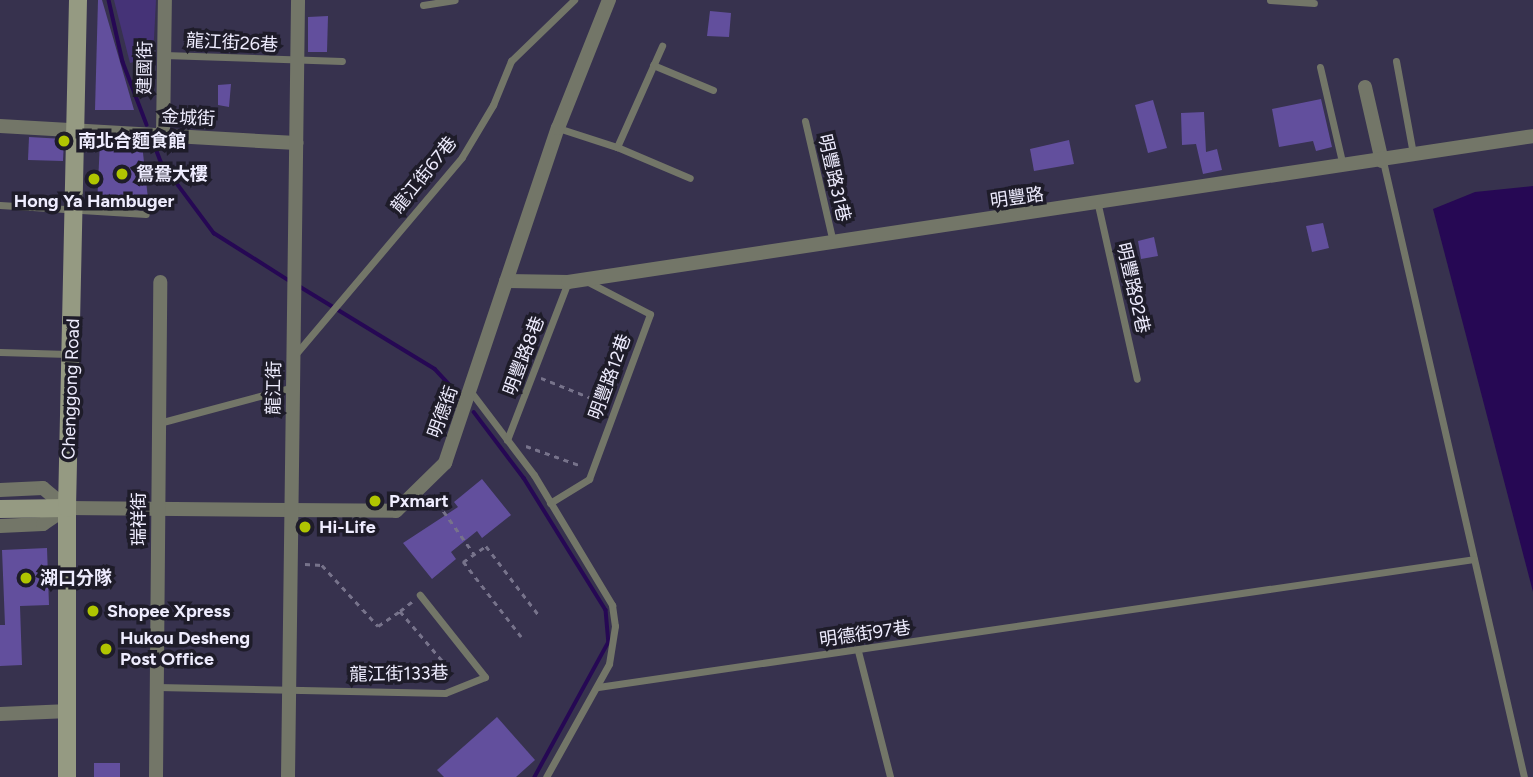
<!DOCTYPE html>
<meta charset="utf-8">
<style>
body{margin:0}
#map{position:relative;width:1533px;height:777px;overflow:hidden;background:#37324e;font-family:Figtree,"Noto Sans TC",sans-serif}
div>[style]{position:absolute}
.green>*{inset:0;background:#453377}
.water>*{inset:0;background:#260854}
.stream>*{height:3.5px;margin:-1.75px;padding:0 1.75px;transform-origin:1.75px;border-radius:1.75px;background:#260854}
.building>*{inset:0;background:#624f9d}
.path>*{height:2.5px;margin-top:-1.25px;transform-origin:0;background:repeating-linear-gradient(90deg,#77738b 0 5px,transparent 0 10px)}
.lane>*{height:7px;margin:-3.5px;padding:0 3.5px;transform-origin:3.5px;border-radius:3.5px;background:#737668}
.street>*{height:14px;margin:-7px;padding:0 7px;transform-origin:7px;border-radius:7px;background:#737668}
.secondary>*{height:18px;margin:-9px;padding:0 9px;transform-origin:9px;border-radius:9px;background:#959a82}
.dots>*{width:19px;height:19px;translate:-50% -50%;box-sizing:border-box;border:4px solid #1e1c29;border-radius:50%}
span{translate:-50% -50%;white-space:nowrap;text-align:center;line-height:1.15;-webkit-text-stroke:7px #1e1c29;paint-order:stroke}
.street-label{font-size:18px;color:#eeecfe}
.poi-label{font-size:18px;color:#eeecfe;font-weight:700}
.left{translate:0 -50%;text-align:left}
</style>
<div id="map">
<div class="green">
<i style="clip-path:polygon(114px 0,156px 0,153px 57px,130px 63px)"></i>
</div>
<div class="water">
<i style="clip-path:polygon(1533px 186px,1533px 592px,1433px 209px,1475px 192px)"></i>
</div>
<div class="stream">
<i style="left:109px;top:0;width:64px;rotate:77.3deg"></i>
<i style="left:123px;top:62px;width:67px;rotate:69.1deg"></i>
<i style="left:155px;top:146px;width:17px;rotate:69deg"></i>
<i style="left:161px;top:162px;width:89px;rotate:53.3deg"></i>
<i style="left:214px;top:233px;width:90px;rotate:32.3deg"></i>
<i style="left:299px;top:286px;width:159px;rotate:31.4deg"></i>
<i style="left:435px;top:369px;width:35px;rotate:47deg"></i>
<i style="left:474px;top:412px;width:83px;rotate:52.9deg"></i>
<i style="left:524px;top:478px;width:155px;rotate:58.2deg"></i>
<i style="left:606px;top:610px;width:32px;rotate:85deg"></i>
<i style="left:609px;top:642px;width:154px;rotate:118.7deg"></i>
</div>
<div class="building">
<i style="clip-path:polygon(98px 0,102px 0,134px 110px,95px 110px)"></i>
<i style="clip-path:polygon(710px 11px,731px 13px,729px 37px,707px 36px)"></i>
<i style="clip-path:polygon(328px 16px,327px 52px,308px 52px,308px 17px)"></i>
<i style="clip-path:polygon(231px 84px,229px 107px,218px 105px,218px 85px)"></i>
<i style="clip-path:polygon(1321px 99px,1332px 147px,1316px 151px,1313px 141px,1279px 147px,1272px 109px)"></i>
<i style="clip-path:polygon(1153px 100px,1167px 148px,1148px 153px,1135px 105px)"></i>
<i style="clip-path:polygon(1204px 112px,1206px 152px,1217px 149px,1222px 170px,1203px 174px,1196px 144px,1182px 145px,1181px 113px)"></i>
<i style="clip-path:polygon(29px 137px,64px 139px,63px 161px,28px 160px)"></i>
<i style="clip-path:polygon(1069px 140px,1074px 164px,1034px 171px,1030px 149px)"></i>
<i style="clip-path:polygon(100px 141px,142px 144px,149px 208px,97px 205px)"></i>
<i style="clip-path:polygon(1323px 223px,1329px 248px,1312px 252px,1306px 226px)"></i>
<i style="clip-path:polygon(1154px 237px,1158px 256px,1141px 259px,1138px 241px)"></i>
<i style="clip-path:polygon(482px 479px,511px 515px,482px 538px,477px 531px,451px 552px,456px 559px,432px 579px,403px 543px,458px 507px,454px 502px)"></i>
<i style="clip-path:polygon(47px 548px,49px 605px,20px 606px,22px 665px,0 666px,0 625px,5px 625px,2px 550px)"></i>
<i style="clip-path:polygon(497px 717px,535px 760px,516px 777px,444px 777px,437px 770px)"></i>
<i style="clip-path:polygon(94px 763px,120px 763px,120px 777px,94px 777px)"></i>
</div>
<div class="path">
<i style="left:541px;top:378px;width:70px;rotate:21.8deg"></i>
<i style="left:526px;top:446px;width:59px;rotate:19.7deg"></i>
<i style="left:432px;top:495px;width:74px;rotate:54.4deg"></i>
<i style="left:305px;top:564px;width:17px;rotate:3deg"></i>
<i style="left:322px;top:565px;width:83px;rotate:47.4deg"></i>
<i style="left:378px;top:626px;width:27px;rotate:-34deg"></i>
<i style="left:400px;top:611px;width:72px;rotate:49.5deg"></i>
<i style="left:400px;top:611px;width:18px;rotate:-38deg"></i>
<i style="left:521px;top:637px;width:95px;rotate:-127.7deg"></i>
<i style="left:463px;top:562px;width:28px;rotate:-35deg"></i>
<i style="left:486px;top:546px;width:86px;rotate:52.6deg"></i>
</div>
<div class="lane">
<i style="left:1270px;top:0;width:44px;rotate:3.9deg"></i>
<i style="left:423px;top:5px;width:32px;rotate:-9deg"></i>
<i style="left:164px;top:55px;width:178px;rotate:1.9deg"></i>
<i style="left:1396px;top:61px;width:95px;rotate:79.6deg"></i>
<i style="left:653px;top:65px;width:65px;rotate:22.6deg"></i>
<i style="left:1320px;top:67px;width:102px;rotate:76.9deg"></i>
<i style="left:805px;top:121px;width:124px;rotate:77deg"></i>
<i style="left:558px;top:128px;width:62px;rotate:17.9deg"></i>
<i style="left:617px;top:147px;width:111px;rotate:-66deg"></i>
<i style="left:617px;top:147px;width:79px;rotate:23deg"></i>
<i style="left:1383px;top:161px;width:632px;rotate:77.11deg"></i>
<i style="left:0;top:205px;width:146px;rotate:3.5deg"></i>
<i style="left:1098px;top:205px;width:178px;rotate:77.4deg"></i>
<i style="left:0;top:352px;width:68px;rotate:1.7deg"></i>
<i style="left:294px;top:356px;width:260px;rotate:-49.8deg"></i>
<i style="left:462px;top:157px;width:61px;rotate:-59.2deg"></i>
<i style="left:493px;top:105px;width:48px;rotate:-67.8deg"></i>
<i style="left:511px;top:61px;width:88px;rotate:-44.1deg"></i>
<i style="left:471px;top:392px;width:104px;rotate:52.8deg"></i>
<i style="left:534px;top:475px;width:152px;rotate:59deg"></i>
<i style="left:612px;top:605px;width:21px;rotate:82deg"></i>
<i style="left:615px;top:626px;width:38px;rotate:99deg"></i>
<i style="left:609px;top:664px;width:129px;rotate:119.1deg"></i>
<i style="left:159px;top:423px;width:139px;rotate:-15deg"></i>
<i style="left:507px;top:440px;width:169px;rotate:-68.9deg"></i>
<i style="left:550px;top:503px;width:46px;rotate:-31.6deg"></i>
<i style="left:589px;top:479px;width:176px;rotate:-69.7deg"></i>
<i style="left:650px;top:314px;width:72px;rotate:-152.7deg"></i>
<i style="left:858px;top:651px;width:130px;rotate:75.7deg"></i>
<i style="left:157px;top:687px;width:288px;rotate:1.2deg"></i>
<i style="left:445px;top:693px;width:43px;rotate:-21.8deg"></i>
<i style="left:485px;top:677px;width:105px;rotate:-128.4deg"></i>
<i style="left:598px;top:687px;width:885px;rotate:-8.31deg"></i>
</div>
<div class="street">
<i style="left:1365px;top:87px;width:76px;rotate:77.1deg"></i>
<i style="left:0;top:126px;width:297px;rotate:3.3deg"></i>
<i style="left:163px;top:136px;width:136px;rotate:-89.2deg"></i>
<i style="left:506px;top:281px;width:62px;rotate:0.9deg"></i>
<i style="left:568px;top:282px;width:976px;rotate:-8.6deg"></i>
<i style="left:0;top:490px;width:43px;rotate:-2.7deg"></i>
<i style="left:43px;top:488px;width:31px;rotate:40deg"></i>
<i style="left:67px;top:508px;width:329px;rotate:0.5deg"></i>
<i style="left:396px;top:511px;width:69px;rotate:-44.4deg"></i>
<i style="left:445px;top:463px;width:354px;rotate:-71.4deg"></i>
<i style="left:558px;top:128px;width:138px;rotate:-68.3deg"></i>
<i style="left:0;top:526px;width:43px;rotate:-2.7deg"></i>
<i style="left:43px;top:524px;width:29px;rotate:-34deg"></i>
<i style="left:0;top:714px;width:69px;rotate:-2.5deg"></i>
<i style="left:156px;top:777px;width:495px;rotate:-89.5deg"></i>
<i style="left:288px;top:777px;width:777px;rotate:-89.26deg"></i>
</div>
<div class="secondary">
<i style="left:0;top:509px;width:67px;rotate:-0.9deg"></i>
<i style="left:67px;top:777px;width:269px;rotate:-90deg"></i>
<i style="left:67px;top:508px;width:508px;rotate:-88.76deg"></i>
</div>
<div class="dots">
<i style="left:64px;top:141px;background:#b0c501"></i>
<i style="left:122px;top:174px;background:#b0c501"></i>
<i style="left:94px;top:179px;background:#b0c501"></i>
<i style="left:375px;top:501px;background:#b0c501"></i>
<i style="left:305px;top:527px;background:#b0c501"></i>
<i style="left:26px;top:578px;background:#b0c501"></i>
<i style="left:93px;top:611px;background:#b0c501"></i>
<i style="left:106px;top:649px;background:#b0c501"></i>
</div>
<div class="street-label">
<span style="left:232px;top:43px;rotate:3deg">龍江街26巷</span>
<span style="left:145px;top:68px;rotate:-89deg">建國街</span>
<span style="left:188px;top:118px;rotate:3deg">金城街</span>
<span style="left:424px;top:175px;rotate:-51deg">龍江街67巷</span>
<span style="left:834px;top:178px;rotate:77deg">明豐路31巷</span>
<span style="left:1017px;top:198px;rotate:-8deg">明豐路</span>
<span style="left:1133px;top:288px;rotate:77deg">明豐路92巷</span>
<span style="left:524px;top:356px;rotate:-69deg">明豐路8巷</span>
<span style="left:610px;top:377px;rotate:-70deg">明豐路12巷</span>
<span style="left:274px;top:388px;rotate:-89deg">龍江街</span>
<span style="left:71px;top:389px;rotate:-88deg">Chenggong Road</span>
<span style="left:443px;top:412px;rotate:-70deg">明德街</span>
<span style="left:139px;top:519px;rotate:-90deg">瑞祥街</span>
<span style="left:865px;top:634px;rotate:-8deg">明德街97巷</span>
<span style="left:399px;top:674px;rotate:-1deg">龍江街133巷</span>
</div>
<div class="poi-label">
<span class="left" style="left:78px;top:141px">南北合麵食館</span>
<span class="left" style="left:136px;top:174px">鴛鴦大樓</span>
<span style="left:94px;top:201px">Hong Ya Hambuger</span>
<span class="left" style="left:389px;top:501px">Pxmart</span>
<span class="left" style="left:319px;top:527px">Hi-Life</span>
<span class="left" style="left:40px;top:578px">湖口分隊</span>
<span class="left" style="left:107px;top:611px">Shopee Xpress</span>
<span class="left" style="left:120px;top:649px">Hukou Desheng<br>Post Office</span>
</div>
</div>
